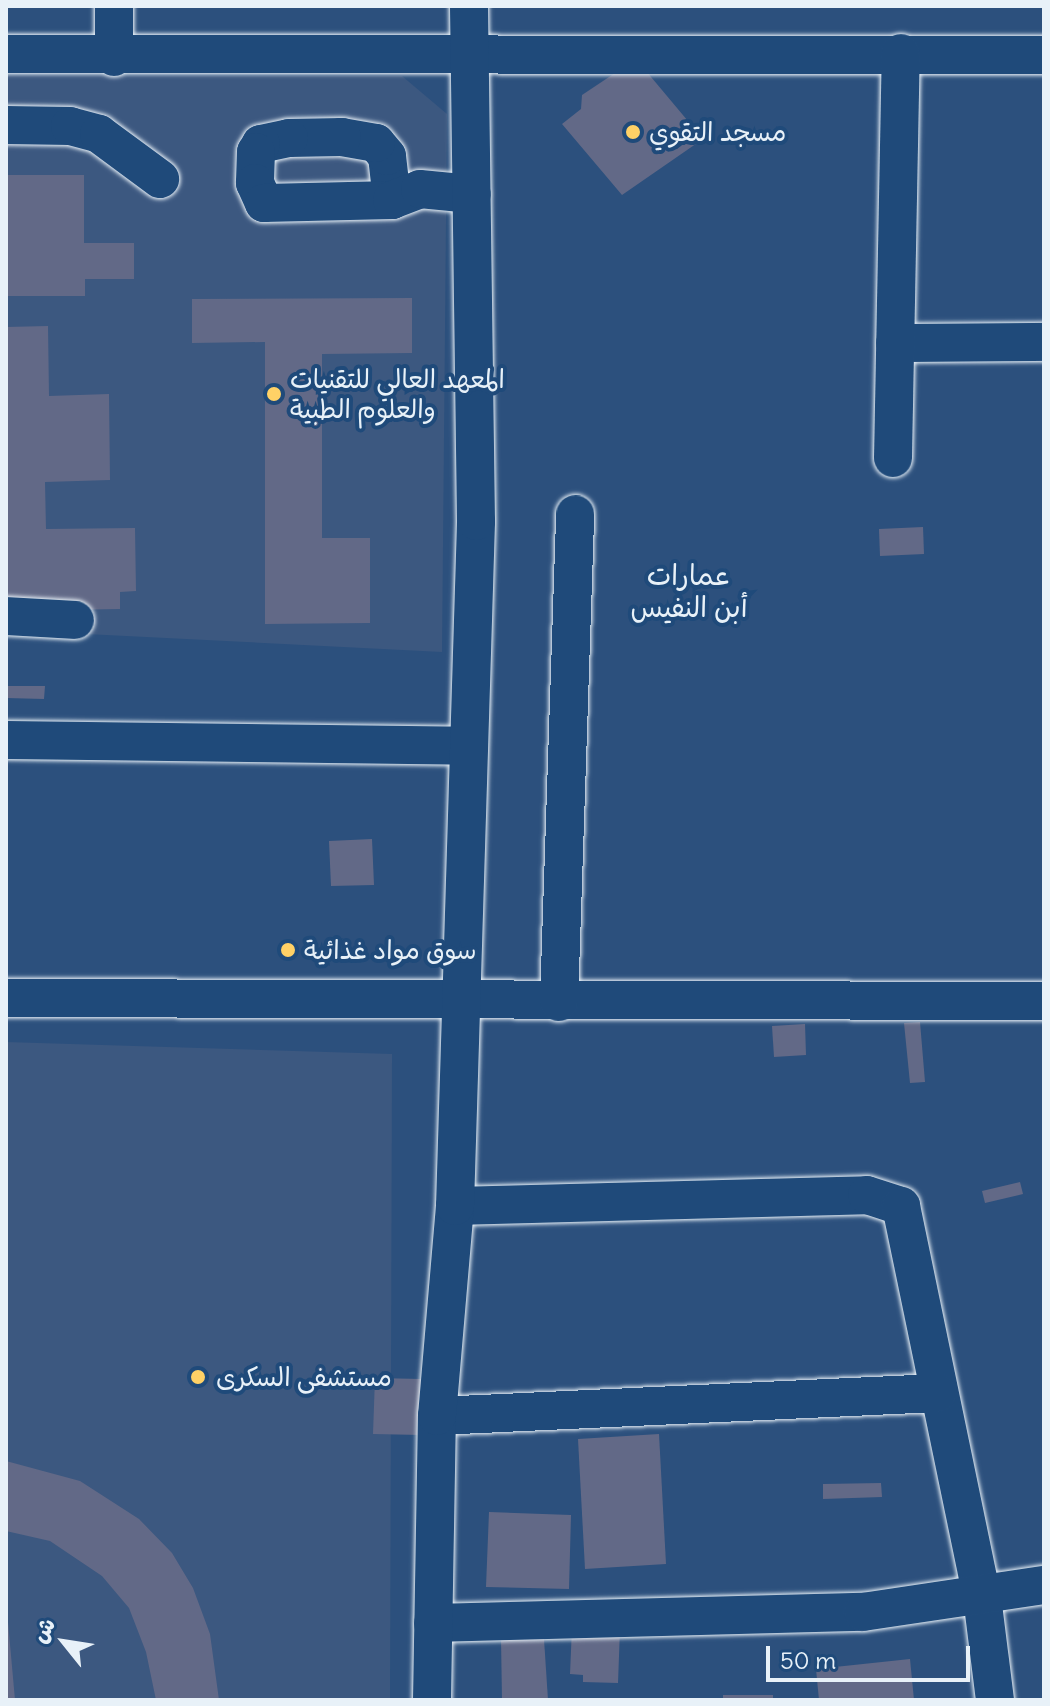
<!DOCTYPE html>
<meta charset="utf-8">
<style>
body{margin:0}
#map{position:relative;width:1050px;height:1706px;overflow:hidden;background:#2c507d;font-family:Delius,"Playpen Sans Arabic",sans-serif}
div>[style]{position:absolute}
.built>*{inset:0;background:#3c5880}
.building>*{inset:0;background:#626987}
.roads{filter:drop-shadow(0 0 2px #e8f1f8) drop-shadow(0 0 2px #e8f1f8)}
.minor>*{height:38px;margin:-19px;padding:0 19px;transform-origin:19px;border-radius:19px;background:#1f4a7a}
.dots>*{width:22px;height:22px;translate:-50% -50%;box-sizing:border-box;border:4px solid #1f4a7a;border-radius:50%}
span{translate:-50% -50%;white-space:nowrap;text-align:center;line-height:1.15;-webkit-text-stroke:8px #1f4a7a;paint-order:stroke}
.poi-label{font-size:26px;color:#e8f1f8}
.left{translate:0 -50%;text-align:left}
.neighbourhood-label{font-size:28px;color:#e8f1f8}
.frame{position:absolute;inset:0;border:8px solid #e8f1f8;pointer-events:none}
.north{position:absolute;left:24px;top:1602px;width:80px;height:80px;-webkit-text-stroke:6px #1f4a7a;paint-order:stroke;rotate:300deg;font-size:22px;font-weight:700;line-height:32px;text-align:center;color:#e8f1f8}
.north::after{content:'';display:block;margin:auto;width:28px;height:36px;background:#e8f1f8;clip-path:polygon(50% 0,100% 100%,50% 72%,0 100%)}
.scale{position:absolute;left:766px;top:1646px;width:204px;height:36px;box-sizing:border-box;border:4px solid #e8f1f8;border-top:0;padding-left:10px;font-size:24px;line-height:28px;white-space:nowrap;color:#e8f1f8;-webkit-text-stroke:6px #1f4a7a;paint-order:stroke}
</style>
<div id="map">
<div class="built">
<i style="clip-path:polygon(6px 75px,402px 76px,447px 114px,442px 652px,6px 630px)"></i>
<i style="clip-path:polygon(6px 1042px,392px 1054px,390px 1700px,6px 1700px)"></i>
</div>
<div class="building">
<i style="clip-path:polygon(636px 59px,703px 139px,622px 195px,562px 124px,581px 109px,582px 95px)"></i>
<i style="clip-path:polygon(6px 175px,84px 175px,84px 243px,134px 243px,134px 279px,85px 279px,85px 296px,6px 296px)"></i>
<i style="clip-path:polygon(412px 298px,412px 353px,322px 354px,322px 538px,370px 538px,370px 623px,265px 624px,265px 342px,192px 343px,192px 299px)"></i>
<i style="clip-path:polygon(48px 326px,49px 396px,109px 394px,110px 480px,45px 482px,46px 529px,135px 528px,136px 591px,120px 592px,120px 609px,6px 611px,6px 327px)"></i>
<i style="clip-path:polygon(923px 527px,924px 554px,880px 556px,879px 529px)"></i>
<i style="clip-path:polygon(6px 686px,45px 686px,44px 699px,6px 698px)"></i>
<i style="clip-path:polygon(372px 839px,374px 885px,331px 886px,329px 841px)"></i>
<i style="clip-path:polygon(920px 1022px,925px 1082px,910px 1083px,904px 1023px)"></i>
<i style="clip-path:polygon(805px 1024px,806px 1055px,774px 1057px,772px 1026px)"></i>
<i style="clip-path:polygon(1020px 1182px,1023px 1194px,985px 1203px,982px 1191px)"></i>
<i style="clip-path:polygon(375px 1378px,422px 1379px,421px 1435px,373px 1434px)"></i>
<i style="clip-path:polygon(659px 1434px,666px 1564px,585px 1569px,578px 1439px)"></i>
<i style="clip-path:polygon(6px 1461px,80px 1481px,139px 1519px,172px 1553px,193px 1588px,210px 1634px,219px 1700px,156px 1700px,146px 1652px,129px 1608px,102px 1576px,50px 1541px,6px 1531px)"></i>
<i style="clip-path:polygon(881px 1483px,882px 1497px,823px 1499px,823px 1484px)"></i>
<i style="clip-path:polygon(489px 1512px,571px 1515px,569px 1589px,486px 1587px)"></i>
<i style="clip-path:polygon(6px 1622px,8px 1622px,15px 1700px,6px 1700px)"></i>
<i style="clip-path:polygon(572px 1627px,620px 1629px,618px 1683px,583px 1682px,583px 1675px,570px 1674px)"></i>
<i style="clip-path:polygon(532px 1636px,544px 1639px,548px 1700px,502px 1700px,501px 1638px)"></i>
<i style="clip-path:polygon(910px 1659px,914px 1700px,819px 1700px,816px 1669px)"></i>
<i style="clip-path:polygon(723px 1695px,773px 1695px,773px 1700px,723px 1700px)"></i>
</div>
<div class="roads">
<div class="minor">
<i style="left:6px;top:54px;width:1038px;rotate:0.06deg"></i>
<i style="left:114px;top:57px;width:51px;rotate:-90deg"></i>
<i style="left:6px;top:125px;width:64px;rotate:0.9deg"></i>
<i style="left:70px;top:126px;width:30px;rotate:15deg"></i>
<i style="left:99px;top:134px;width:76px;rotate:36.4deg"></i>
<i style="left:392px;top:200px;width:44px;rotate:-96.5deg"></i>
<i style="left:387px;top:156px;width:17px;rotate:-130deg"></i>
<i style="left:376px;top:143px;width:35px;rotate:-170deg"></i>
<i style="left:342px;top:137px;width:53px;rotate:178.9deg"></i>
<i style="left:289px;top:138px;width:29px;rotate:168deg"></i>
<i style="left:261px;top:144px;width:9px;rotate:122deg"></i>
<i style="left:256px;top:152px;width:31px;rotate:92deg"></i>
<i style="left:255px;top:183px;width:22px;rotate:66deg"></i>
<i style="left:264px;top:203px;width:128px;rotate:-1.3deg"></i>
<i style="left:392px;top:200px;width:30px;rotate:-21deg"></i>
<i style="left:420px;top:189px;width:52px;rotate:5.5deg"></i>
<i style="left:895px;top:343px;width:149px;rotate:-0.4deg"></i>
<i style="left:893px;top:458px;width:405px;rotate:-88.9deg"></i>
<i style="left:6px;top:616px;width:69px;rotate:3.3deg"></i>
<i style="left:6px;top:740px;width:463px;rotate:0.7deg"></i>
<i style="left:6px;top:998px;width:1038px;rotate:0.17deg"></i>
<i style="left:559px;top:1002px;width:488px;rotate:-88.1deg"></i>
<i style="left:455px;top:1206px;width:412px;rotate:-1.5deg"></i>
<i style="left:867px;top:1195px;width:36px;rotate:18deg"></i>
<i style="left:901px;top:1206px;width:399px;rotate:78.3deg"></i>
<i style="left:982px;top:1597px;width:104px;rotate:82.8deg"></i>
<i style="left:437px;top:1416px;width:501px;rotate:-2.63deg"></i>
<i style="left:433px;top:1623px;width:430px;rotate:-1.5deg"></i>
<i style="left:863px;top:1612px;width:183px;rotate:-8.5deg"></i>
<i style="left:432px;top:1700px;width:284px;rotate:-89deg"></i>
<i style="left:437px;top:1416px;width:211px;rotate:-85.1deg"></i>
<i style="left:455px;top:1206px;width:685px;rotate:-88.24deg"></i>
<i style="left:476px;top:521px;width:515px;rotate:-90.78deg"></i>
</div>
</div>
<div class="dots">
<i style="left:633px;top:132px;background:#ffd166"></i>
<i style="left:274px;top:394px;background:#ffd166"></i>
<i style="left:288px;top:950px;background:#ffd166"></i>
<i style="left:198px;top:1377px;background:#ffd166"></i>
</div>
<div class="poi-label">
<span class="left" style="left:649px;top:132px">مسجد التقوي</span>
<span class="left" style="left:290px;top:394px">المعهد العالي للتقنيات<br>والعلوم الطبية</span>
<span class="left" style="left:304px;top:950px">سوق مواد غذائية</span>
<span class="left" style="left:216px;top:1377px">مستشفى السكرى</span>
</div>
<div class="neighbourhood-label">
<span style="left:689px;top:591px">عمارات<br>أبن النفيس</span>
</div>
<div class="frame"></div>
<div class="north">ش</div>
<div class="scale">50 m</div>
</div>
